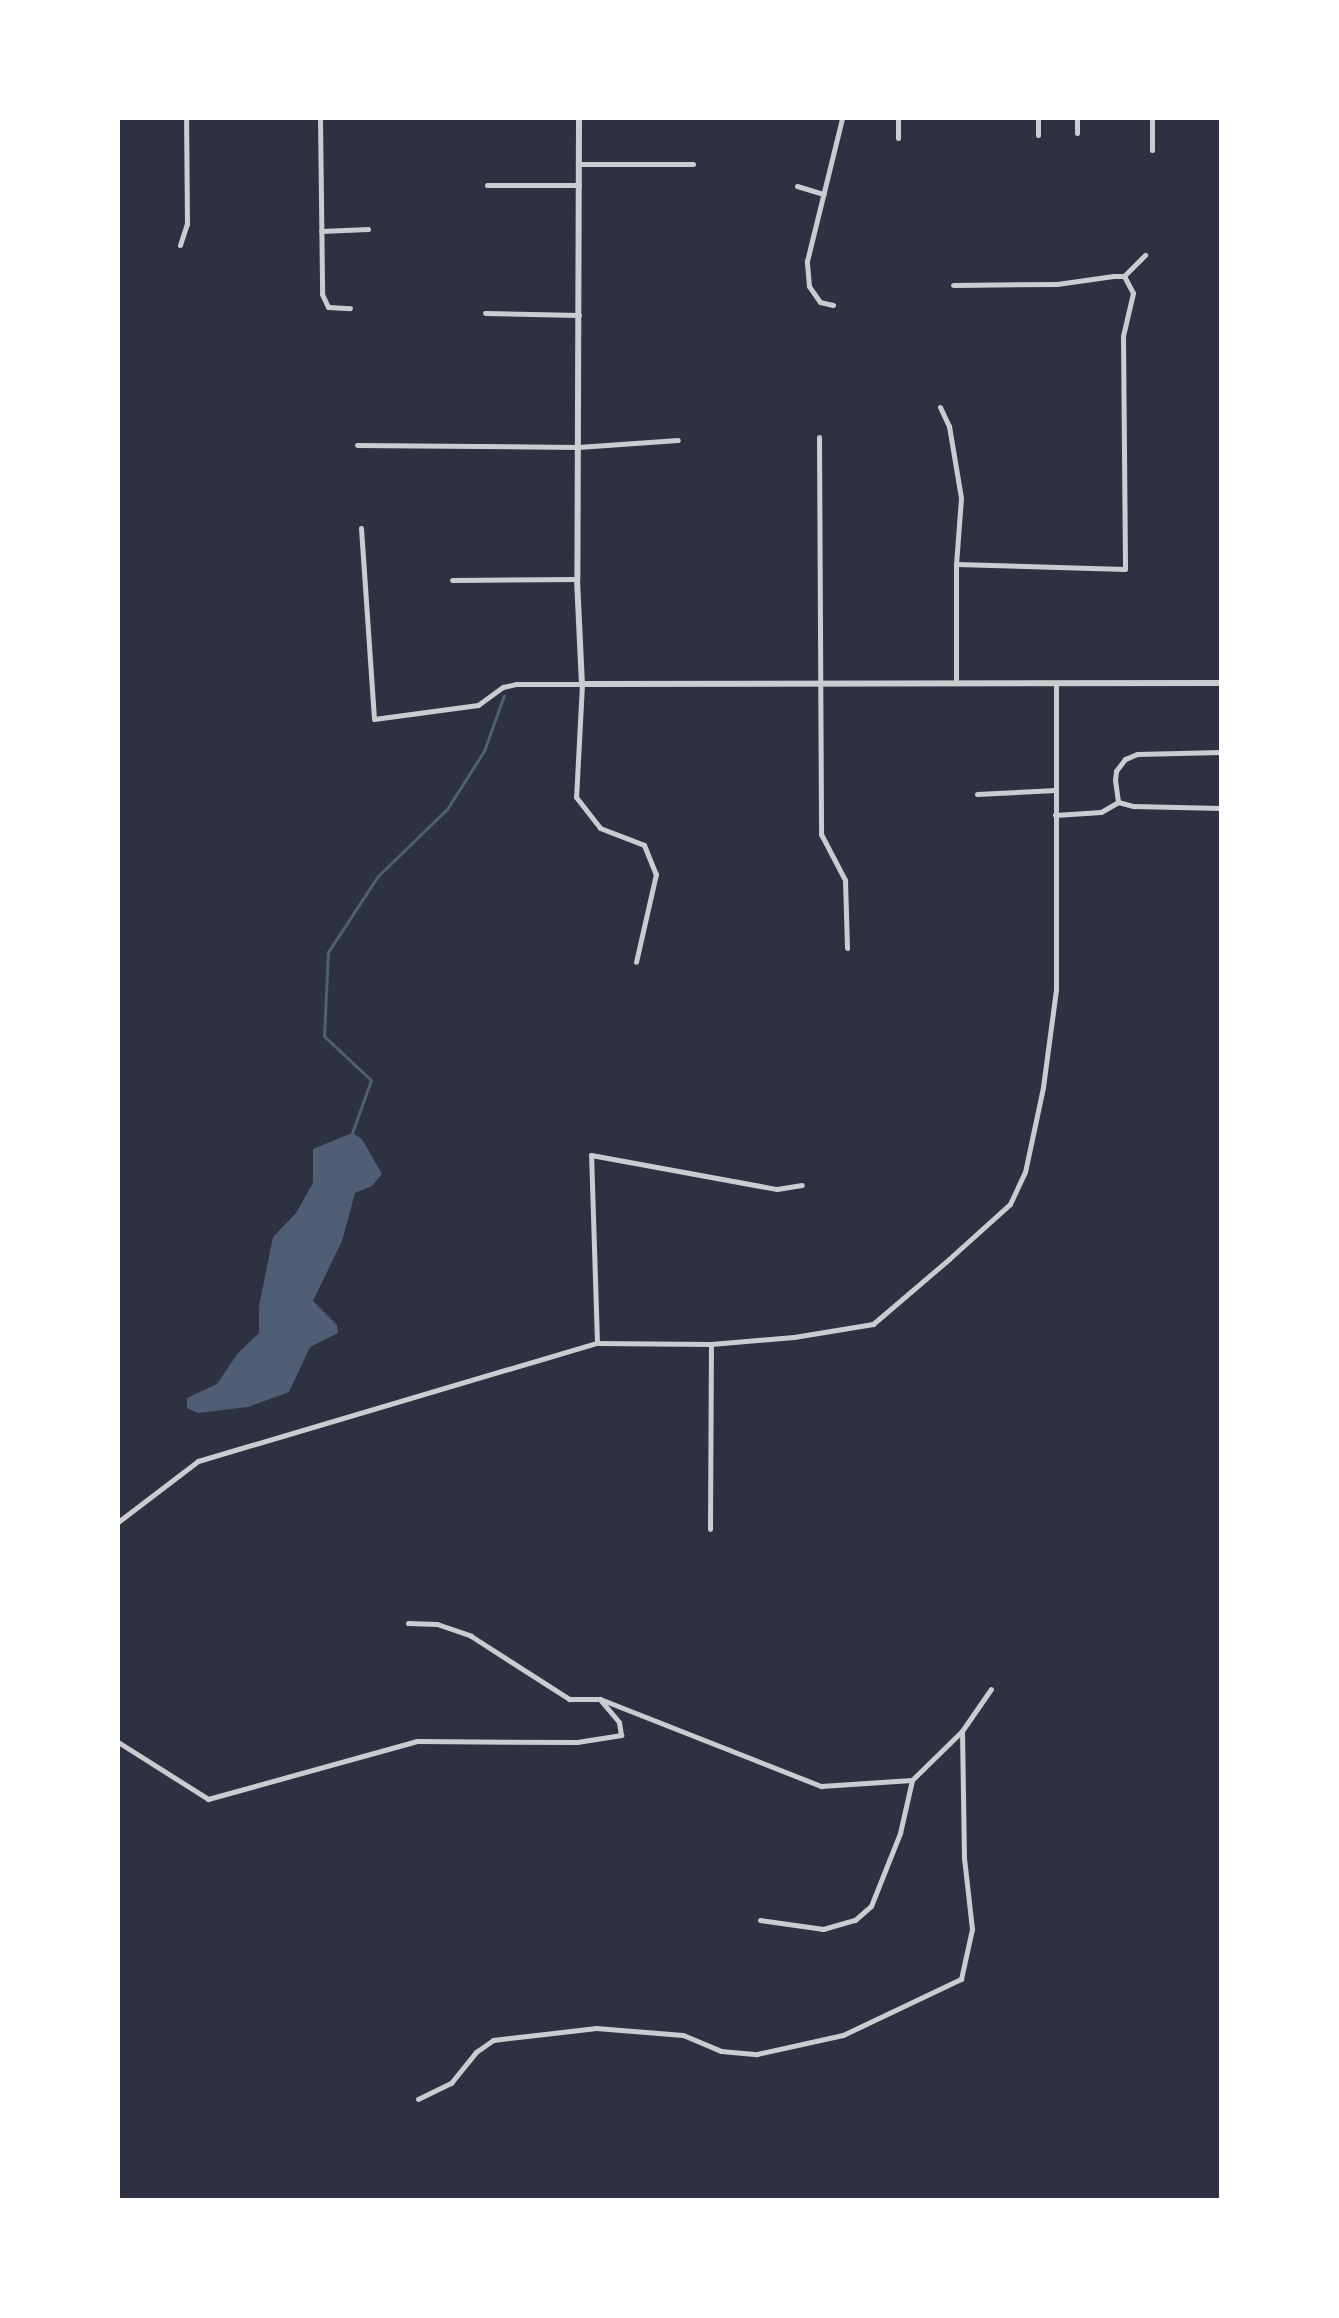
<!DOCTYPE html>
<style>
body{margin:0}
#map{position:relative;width:1339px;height:2318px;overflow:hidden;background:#2d3142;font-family:"Public Sans",sans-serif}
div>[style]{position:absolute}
.water>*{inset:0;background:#4f5d75}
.stream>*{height:3px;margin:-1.5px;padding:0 1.5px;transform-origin:1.5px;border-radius:1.5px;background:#4f5d75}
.minor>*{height:5px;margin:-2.5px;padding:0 2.5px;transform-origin:2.5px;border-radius:2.5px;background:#caccd0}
.tertiary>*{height:6px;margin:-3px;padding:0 3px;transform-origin:3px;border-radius:3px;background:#caccd0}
span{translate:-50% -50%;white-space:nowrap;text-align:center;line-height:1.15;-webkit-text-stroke:6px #fff;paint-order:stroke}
.frame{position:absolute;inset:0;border:120px solid #fff;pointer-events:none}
</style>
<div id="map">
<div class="water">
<i style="clip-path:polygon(352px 1133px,362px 1139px,382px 1174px,372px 1186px,355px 1193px,342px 1241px,313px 1301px,337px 1325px,338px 1333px,310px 1347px,289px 1392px,248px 1407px,198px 1413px,187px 1408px,187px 1398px,217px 1384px,238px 1353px,259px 1333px,259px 1306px,273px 1237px,296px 1213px,313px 1183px,313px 1149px)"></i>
</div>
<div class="stream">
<i style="left:352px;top:1133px;width:56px;rotate:-70.3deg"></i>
<i style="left:371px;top:1080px;width:64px;rotate:-136.9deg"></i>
<i style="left:324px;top:1036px;width:84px;rotate:-87.3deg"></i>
<i style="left:328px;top:952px;width:91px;rotate:-56.7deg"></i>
<i style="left:378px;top:876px;width:96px;rotate:-44.2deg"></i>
<i style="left:447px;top:809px;width:69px;rotate:-57.5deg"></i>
<i style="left:484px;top:751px;width:59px;rotate:-70.3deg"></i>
</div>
<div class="minor">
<i style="left:320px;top:118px;width:176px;rotate:89.3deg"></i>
<i style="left:322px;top:294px;width:14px;rotate:65deg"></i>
<i style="left:328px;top:307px;width:22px;rotate:3deg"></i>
<i style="left:898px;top:118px;width:20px;rotate:90deg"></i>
<i style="left:1038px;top:118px;width:17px;rotate:90deg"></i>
<i style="left:1077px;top:118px;width:15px;rotate:90deg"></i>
<i style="left:1152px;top:118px;width:32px;rotate:90deg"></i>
<i style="left:579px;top:164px;width:114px"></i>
<i style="left:487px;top:185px;width:92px"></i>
<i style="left:797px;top:186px;width:28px;rotate:17deg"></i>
<i style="left:321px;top:231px;width:47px;rotate:-2.4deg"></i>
<i style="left:180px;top:245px;width:22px;rotate:-72deg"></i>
<i style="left:187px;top:224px;width:106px;rotate:-90.5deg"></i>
<i style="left:1124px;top:276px;width:30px;rotate:-45deg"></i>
<i style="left:953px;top:285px;width:104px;rotate:-0.6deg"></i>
<i style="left:1057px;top:284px;width:57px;rotate:-8.1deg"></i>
<i style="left:1113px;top:276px;width:11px"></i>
<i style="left:1124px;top:276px;width:19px;rotate:62deg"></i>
<i style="left:1133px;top:293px;width:44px;rotate:103.1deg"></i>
<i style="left:1123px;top:336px;width:233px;rotate:89.5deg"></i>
<i style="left:1125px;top:569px;width:169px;rotate:-178.3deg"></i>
<i style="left:833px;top:305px;width:13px;rotate:-167deg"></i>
<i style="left:820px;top:302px;width:19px;rotate:-125deg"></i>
<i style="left:809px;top:286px;width:25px;rotate:-95deg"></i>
<i style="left:807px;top:261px;width:147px;rotate:-76.2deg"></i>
<i style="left:485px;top:313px;width:94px;rotate:1.2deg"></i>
<i style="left:940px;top:407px;width:21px;rotate:65deg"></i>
<i style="left:949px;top:426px;width:73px;rotate:80.5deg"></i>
<i style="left:961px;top:498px;width:66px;rotate:94.3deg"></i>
<i style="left:956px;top:564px;width:119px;rotate:90deg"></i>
<i style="left:819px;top:437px;width:397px;rotate:89.7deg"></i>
<i style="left:821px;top:834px;width:52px;rotate:62.4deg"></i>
<i style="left:845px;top:880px;width:68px;rotate:88.3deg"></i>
<i style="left:357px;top:445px;width:221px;rotate:0.5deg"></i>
<i style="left:578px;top:447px;width:100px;rotate:-4deg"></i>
<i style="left:361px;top:528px;width:191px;rotate:86.1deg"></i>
<i style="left:374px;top:719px;width:105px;rotate:-7.7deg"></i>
<i style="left:478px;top:705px;width:31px;rotate:-36deg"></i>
<i style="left:503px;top:687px;width:13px;rotate:-13deg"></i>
<i style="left:516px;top:684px;width:66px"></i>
<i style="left:582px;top:684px;width:113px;rotate:93deg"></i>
<i style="left:576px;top:797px;width:39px;rotate:52deg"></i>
<i style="left:600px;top:828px;width:47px;rotate:21.1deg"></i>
<i style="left:644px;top:845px;width:31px;rotate:68deg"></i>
<i style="left:656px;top:874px;width:90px;rotate:102.8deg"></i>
<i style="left:452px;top:580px;width:125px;rotate:-0.5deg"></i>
<i style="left:1221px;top:752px;width:84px;rotate:178.6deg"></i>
<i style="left:1137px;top:754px;width:13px;rotate:157deg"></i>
<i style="left:1125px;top:759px;width:15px;rotate:127deg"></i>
<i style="left:1116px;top:771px;width:9px;rotate:96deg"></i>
<i style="left:1115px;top:780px;width:22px;rotate:82deg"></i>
<i style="left:1118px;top:802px;width:16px;rotate:15deg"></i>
<i style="left:1133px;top:806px;width:88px;rotate:1.3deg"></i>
<i style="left:977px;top:794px;width:79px;rotate:-2.9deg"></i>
<i style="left:1055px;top:815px;width:46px;rotate:-3.7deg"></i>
<i style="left:1101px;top:812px;width:20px;rotate:-30deg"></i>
<i style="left:597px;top:1343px;width:188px;rotate:-91.8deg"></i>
<i style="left:591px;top:1155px;width:189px;rotate:10.4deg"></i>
<i style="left:777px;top:1189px;width:25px;rotate:-9deg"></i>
<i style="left:118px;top:1522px;width:101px;rotate:-37.3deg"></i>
<i style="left:198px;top:1461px;width:416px;rotate:-16.5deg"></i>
<i style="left:597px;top:1343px;width:114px;rotate:0.5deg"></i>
<i style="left:711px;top:1344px;width:83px;rotate:-4.8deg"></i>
<i style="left:794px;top:1337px;width:80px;rotate:-9.3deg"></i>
<i style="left:873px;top:1324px;width:100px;rotate:-40.5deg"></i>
<i style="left:949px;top:1259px;width:82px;rotate:-42deg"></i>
<i style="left:1010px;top:1204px;width:35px;rotate:-65deg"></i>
<i style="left:1025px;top:1172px;width:87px;rotate:-78deg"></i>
<i style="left:1043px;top:1087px;width:99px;rotate:-82.4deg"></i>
<i style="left:1056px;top:989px;width:303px;rotate:-90deg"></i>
<i style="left:710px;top:1529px;width:185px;rotate:-89.7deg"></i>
<i style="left:408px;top:1623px;width:29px;rotate:2deg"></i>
<i style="left:437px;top:1624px;width:36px;rotate:19deg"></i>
<i style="left:471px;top:1636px;width:117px;rotate:32.7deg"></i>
<i style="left:569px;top:1699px;width:31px"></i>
<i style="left:118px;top:1742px;width:107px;rotate:32.3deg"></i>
<i style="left:208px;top:1799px;width:217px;rotate:-15.5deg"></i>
<i style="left:417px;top:1741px;width:160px;rotate:0.4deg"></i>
<i style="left:577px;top:1742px;width:45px;rotate:-9deg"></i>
<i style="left:621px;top:1735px;width:13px;rotate:-99deg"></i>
<i style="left:619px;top:1722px;width:30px;rotate:-130deg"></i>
<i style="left:600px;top:1699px;width:238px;rotate:21.5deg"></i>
<i style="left:821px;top:1786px;width:91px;rotate:-3.8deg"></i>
<i style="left:912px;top:1780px;width:70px;rotate:-44.4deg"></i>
<i style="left:962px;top:1731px;width:51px;rotate:-55.4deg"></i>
<i style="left:760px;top:1920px;width:64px;rotate:8.1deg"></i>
<i style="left:823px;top:1929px;width:33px;rotate:-16deg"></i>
<i style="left:855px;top:1920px;width:21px;rotate:-41deg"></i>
<i style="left:871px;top:1906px;width:79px;rotate:-68.3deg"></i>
<i style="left:900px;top:1833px;width:54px;rotate:-77.2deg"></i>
<i style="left:418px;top:2099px;width:37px;rotate:-26deg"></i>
<i style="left:451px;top:2083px;width:40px;rotate:-51deg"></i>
<i style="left:476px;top:2052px;width:21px;rotate:-35deg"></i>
<i style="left:493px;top:2040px;width:104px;rotate:-6.6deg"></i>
<i style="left:596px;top:2028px;width:87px;rotate:4.6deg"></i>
<i style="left:683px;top:2035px;width:41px;rotate:22.8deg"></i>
<i style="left:721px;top:2051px;width:36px;rotate:5deg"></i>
<i style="left:757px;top:2054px;width:88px;rotate:-12.5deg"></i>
<i style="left:843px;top:2035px;width:131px;rotate:-25.4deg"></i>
<i style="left:961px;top:1979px;width:51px;rotate:-77.6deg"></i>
<i style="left:972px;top:1929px;width:71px;rotate:-96.4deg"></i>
<i style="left:964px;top:1858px;width:126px;rotate:-90.9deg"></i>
</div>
<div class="tertiary">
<i style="left:579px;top:118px;width:461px;rotate:90.2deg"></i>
<i style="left:577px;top:579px;width:105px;rotate:87.3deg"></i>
<i style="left:582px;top:684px;width:639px;rotate:-0.09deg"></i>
</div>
<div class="frame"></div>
</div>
